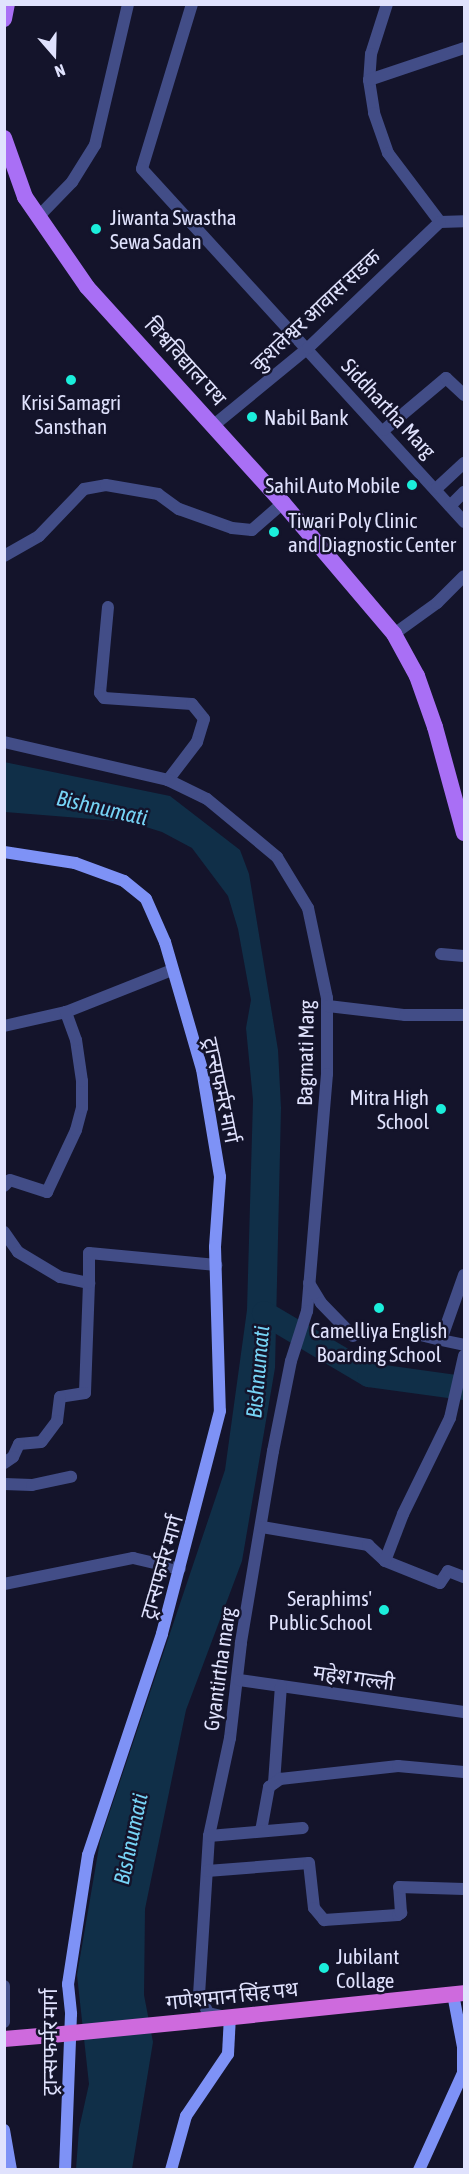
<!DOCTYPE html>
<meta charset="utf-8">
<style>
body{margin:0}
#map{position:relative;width:469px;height:2174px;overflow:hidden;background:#14142b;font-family:"Asap Condensed","Noto Sans Devanagari",sans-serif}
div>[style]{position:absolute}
.water>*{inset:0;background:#102f48}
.river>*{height:24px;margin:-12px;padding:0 12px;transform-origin:12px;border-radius:12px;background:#102f48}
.minor>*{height:12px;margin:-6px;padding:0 6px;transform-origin:6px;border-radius:6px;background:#424d87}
.secondary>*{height:12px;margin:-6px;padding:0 6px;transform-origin:6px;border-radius:6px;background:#7e92f6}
.primary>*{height:16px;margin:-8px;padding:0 8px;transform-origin:8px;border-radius:8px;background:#a96ff5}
.trunk>*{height:16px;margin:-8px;padding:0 8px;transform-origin:8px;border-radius:8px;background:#ce6add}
.trunk-bridge>*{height:16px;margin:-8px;padding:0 8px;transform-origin:8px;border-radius:8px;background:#ce6add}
.dots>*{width:16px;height:16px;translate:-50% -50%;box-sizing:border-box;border:3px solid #14142b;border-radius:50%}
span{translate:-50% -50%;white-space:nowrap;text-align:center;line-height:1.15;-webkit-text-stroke:5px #14142b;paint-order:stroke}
.poi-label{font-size:21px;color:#e0e2fd}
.left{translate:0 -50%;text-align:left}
.right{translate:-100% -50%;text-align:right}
.street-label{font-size:21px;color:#e0e2fd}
.water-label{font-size:22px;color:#76d3f5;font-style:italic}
.frame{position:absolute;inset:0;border:6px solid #e0e2fd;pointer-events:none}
.north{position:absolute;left:24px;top:24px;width:60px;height:60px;-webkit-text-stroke:4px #14142b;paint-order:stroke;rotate:160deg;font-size:16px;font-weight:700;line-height:24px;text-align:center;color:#e0e2fd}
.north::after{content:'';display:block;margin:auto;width:21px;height:27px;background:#e0e2fd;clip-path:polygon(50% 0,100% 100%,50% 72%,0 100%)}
</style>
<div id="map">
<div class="water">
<i style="clip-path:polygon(4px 762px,170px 796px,240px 850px,249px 874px,278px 1050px,281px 1108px,275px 1368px,242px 1561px,186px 1710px,145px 1909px,144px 1995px,153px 2042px,132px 2169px,76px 2169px,79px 2129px,89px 2084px,77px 1975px,100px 1841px,225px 1470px,247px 1310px,253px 1100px,246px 1028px,251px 1000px,238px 929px,228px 896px,192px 848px,162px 832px,130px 822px,5px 812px)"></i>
</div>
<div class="river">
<i style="left:264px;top:1313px;width:122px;rotate:30.6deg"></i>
<i style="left:369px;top:1375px;width:96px;rotate:7.8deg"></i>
</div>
<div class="minor">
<i style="left:192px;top:4px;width:172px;rotate:106.9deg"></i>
<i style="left:142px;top:169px;width:478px;rotate:47.6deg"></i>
<i style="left:387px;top:4px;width:52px;rotate:107.7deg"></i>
<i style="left:371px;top:54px;width:26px;rotate:94deg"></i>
<i style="left:369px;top:80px;width:33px;rotate:81deg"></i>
<i style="left:374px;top:113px;width:42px;rotate:70.7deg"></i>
<i style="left:388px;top:153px;width:86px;rotate:53deg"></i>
<i style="left:369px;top:80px;width:100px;rotate:-18.6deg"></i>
<i style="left:38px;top:217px;width:49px;rotate:-45.8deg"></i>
<i style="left:72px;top:182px;width:44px;rotate:-58.1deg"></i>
<i style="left:95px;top:145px;width:145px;rotate:-76.8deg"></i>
<i style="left:440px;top:222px;width:24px;rotate:-2deg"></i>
<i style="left:214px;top:425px;width:122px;rotate:-39.3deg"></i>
<i style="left:308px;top:348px;width:182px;rotate:-43.7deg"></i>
<i style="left:384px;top:430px;width:81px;rotate:-40deg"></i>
<i style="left:446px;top:378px;width:25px;rotate:43deg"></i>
<i style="left:437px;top:488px;width:37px;rotate:-43deg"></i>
<i style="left:450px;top:506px;width:20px;rotate:-45deg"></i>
<i style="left:4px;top:556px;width:40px;rotate:-29.7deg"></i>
<i style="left:39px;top:536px;width:65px;rotate:-46.2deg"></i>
<i style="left:84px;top:489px;width:22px;rotate:-10deg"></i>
<i style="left:106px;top:485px;width:53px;rotate:9.8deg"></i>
<i style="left:158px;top:494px;width:26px;rotate:36deg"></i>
<i style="left:179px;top:509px;width:56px;rotate:19.7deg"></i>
<i style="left:232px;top:528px;width:20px;rotate:6deg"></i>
<i style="left:252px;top:530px;width:41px;rotate:-41.1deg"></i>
<i style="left:108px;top:607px;width:86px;rotate:95.3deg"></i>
<i style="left:100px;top:693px;width:6px;rotate:51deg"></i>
<i style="left:104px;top:698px;width:88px;rotate:3.9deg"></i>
<i style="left:192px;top:704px;width:19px;rotate:51deg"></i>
<i style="left:204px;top:719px;width:24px;rotate:107deg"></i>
<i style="left:197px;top:742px;width:48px;rotate:127.3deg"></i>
<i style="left:394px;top:634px;width:53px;rotate:-35.8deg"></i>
<i style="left:437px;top:603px;width:38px;rotate:-45deg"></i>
<i style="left:4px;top:742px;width:168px;rotate:13deg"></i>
<i style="left:168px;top:780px;width:43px;rotate:26deg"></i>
<i style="left:207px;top:799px;width:91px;rotate:39.6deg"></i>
<i style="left:277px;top:857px;width:60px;rotate:58.7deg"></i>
<i style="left:308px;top:908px;width:92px;rotate:78.1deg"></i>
<i style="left:327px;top:998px;width:76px;rotate:90deg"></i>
<i style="left:327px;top:1074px;width:238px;rotate:94.8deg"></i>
<i style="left:307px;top:1311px;width:52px;rotate:107.7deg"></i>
<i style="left:291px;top:1361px;width:92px;rotate:101.3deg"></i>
<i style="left:273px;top:1451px;width:195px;rotate:99.5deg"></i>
<i style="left:241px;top:1643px;width:96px;rotate:96.6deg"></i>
<i style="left:230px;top:1738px;width:100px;rotate:102.1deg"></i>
<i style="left:209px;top:1836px;width:159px;rotate:93.6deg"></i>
<i style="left:199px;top:1995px;width:20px;rotate:63deg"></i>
<i style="left:208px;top:2013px;width:13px;rotate:13deg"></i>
<i style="left:441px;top:954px;width:23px;rotate:5deg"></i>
<i style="left:328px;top:1006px;width:78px;rotate:6.7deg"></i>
<i style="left:405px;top:1015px;width:59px"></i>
<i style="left:4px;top:1026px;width:64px;rotate:-12.7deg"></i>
<i style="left:66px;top:1012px;width:114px;rotate:-21.6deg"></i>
<i style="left:4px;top:1186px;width:8px;rotate:-45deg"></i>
<i style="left:10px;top:1180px;width:39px;rotate:18deg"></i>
<i style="left:47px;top:1192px;width:68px;rotate:-64.9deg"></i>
<i style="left:76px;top:1130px;width:23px;rotate:-75deg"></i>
<i style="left:82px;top:1108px;width:27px;rotate:-90deg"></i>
<i style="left:82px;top:1081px;width:41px;rotate:-98.3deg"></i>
<i style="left:76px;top:1040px;width:30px;rotate:-110deg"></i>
<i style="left:4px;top:1232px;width:24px;rotate:55deg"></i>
<i style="left:18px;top:1252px;width:49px;rotate:30.8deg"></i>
<i style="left:60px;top:1277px;width:30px;rotate:12deg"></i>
<i style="left:89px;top:1283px;width:110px;rotate:92.1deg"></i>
<i style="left:85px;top:1393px;width:25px;rotate:171deg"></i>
<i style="left:60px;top:1397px;width:24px;rotate:97deg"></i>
<i style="left:57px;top:1421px;width:26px;rotate:127deg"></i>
<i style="left:41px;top:1442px;width:22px;rotate:175deg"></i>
<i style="left:19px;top:1444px;width:14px;rotate:115deg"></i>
<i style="left:13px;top:1457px;width:11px;rotate:146deg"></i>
<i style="left:464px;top:1275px;width:69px;rotate:109.5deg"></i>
<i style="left:441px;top:1340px;width:24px;rotate:12deg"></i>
<i style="left:89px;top:1283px;width:30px;rotate:-90deg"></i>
<i style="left:89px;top:1253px;width:128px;rotate:5.4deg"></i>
<i style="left:309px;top:1283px;width:23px;rotate:59deg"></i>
<i style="left:321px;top:1303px;width:46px;rotate:45.9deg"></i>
<i style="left:400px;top:1330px;width:42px;rotate:13.7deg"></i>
<i style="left:4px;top:1484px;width:28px;rotate:2deg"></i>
<i style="left:32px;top:1485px;width:40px;rotate:-12deg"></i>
<i style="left:262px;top:1527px;width:108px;rotate:9.6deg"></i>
<i style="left:368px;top:1545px;width:23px;rotate:43deg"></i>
<i style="left:385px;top:1561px;width:59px;rotate:21.8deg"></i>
<i style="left:440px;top:1583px;width:14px;rotate:-56deg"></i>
<i style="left:448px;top:1571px;width:17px;rotate:21deg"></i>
<i style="left:385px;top:1561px;width:50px;rotate:-69deg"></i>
<i style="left:403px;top:1514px;width:107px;rotate:-63.9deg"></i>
<i style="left:450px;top:1418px;width:64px;rotate:-77.3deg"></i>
<i style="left:4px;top:1584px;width:132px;rotate:-11.4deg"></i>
<i style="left:133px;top:1558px;width:48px;rotate:13.2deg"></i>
<i style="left:239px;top:1680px;width:227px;rotate:8.1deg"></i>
<i style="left:274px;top:1783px;width:97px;rotate:-85.9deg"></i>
<i style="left:261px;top:1831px;width:45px;rotate:-79.7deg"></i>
<i style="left:269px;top:1787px;width:14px;rotate:-36deg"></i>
<i style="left:280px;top:1779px;width:119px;rotate:-6.3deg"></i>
<i style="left:398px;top:1766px;width:66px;rotate:5.2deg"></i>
<i style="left:209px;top:1836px;width:94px;rotate:-4.9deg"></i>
<i style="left:207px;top:1871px;width:102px;rotate:-4.5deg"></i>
<i style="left:309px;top:1863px;width:45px;rotate:83.7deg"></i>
<i style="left:314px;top:1908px;width:16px;rotate:50deg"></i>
<i style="left:324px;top:1920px;width:74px;rotate:-3.9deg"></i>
<i style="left:398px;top:1915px;width:4px;rotate:-34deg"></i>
<i style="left:401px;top:1913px;width:26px;rotate:-94deg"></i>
<i style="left:399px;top:1887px;width:65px;rotate:1.8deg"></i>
<i style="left:4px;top:1986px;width:36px;rotate:90deg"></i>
</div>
<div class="secondary">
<i style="left:4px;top:852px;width:72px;rotate:8.8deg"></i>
<i style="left:75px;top:863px;width:52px;rotate:20.2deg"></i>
<i style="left:124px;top:881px;width:28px;rotate:39deg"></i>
<i style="left:146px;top:899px;width:47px;rotate:66.2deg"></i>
<i style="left:165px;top:942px;width:132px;rotate:73.8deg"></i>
<i style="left:202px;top:1069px;width:109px;rotate:80.5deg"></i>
<i style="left:220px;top:1177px;width:70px;rotate:94.1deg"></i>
<i style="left:215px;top:1247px;width:164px;rotate:88.3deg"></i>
<i style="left:220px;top:1411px;width:230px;rotate:104.6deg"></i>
<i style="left:162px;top:1634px;width:233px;rotate:108.5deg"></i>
<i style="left:88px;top:1855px;width:131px;rotate:98.8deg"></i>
<i style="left:68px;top:1984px;width:30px;rotate:84deg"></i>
<i style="left:71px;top:2014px;width:156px;rotate:92.2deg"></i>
<i style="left:4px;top:2130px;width:41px;rotate:80.1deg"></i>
<i style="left:171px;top:2170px;width:56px;rotate:-74.5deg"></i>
<i style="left:186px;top:2116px;width:75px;rotate:-55.9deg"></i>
<i style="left:228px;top:2054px;width:36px;rotate:-87deg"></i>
<i style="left:419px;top:2170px;width:107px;rotate:-65.6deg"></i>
<i style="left:463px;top:2073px;width:26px;rotate:-90deg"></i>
<i style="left:463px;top:2047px;width:54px;rotate:-100.7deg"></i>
</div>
<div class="primary">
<i style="left:4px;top:19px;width:15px;rotate:-79deg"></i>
<i style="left:4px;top:138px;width:63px;rotate:70.4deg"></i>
<i style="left:25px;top:197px;width:109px;rotate:55.4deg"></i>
<i style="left:87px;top:287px;width:292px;rotate:47.8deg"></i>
<i style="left:283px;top:503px;width:172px;rotate:49.7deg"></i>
<i style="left:394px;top:634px;width:48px;rotate:61.3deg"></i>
<i style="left:417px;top:676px;width:54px;rotate:70.6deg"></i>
<i style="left:435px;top:727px;width:110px;rotate:74.7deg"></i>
</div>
<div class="trunk">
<i style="left:194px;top:2021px;width:271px;rotate:-5.9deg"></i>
<i style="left:4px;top:2039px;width:48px;rotate:-4.8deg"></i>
</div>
<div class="trunk-bridge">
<i style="left:52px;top:2035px;width:143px;rotate:-5.6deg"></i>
</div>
<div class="dots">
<i style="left:96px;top:229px;background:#1beedb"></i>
<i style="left:71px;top:380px;background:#1beedb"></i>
<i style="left:252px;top:417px;background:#1beedb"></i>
<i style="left:412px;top:485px;background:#1beedb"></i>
<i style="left:274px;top:532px;background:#1beedb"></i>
<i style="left:441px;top:1109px;background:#1beedb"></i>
<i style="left:379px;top:1308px;background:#1beedb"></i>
<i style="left:384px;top:1610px;background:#1beedb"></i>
<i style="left:324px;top:1968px;background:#1beedb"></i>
</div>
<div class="poi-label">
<span class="left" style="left:110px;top:229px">Jiwanta Swastha<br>Sewa Sadan</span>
<span style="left:71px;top:414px">Krisi Samagri<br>Sansthan</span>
<span class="left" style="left:264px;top:417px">Nabil Bank</span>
<span class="right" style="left:400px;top:485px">Sahil Auto Mobile</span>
<span class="left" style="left:288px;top:532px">Tiwari Poly Clinic<br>and Diagnostic Center</span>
<span class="right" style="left:429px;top:1109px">Mitra High<br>School</span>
<span style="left:379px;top:1342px">Camelliya English<br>Boarding School</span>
<span class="right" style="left:372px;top:1610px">Seraphims'<br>Public School</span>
<span class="left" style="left:336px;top:1968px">Jubilant<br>Collage</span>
</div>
<div class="street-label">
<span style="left:315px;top:310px;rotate:-43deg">कुशलेश्वर आवास सडक</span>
<span style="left:186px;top:361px;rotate:48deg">विश्वविद्याल पथ</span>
<span style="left:389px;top:408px;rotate:47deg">Siddhartha Marg</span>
<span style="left:305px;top:1053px;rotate:-89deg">Bagmati Marg</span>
<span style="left:222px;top:1090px;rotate:78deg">ट्रान्सफर्मर मार्ग</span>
<span style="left:161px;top:1567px;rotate:-74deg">ट्रान्सफर्मर मार्ग</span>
<span style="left:219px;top:1669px;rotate:-82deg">Gyantirtha marg</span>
<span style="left:354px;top:1677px;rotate:8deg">महेश गल्ली</span>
<span style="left:232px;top:1995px;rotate:-6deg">गणेशमान सिंह पथ</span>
<span style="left:49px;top:2042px;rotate:-90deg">ट्रान्सफर्मर मार्ग</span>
</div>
<div class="water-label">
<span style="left:102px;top:808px;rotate:13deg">Bishnumati</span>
<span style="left:258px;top:1372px;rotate:-85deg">Bishnumati</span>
<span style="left:131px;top:1839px;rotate:-78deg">Bishnumati</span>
</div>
<div class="frame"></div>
<div class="north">N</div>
</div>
